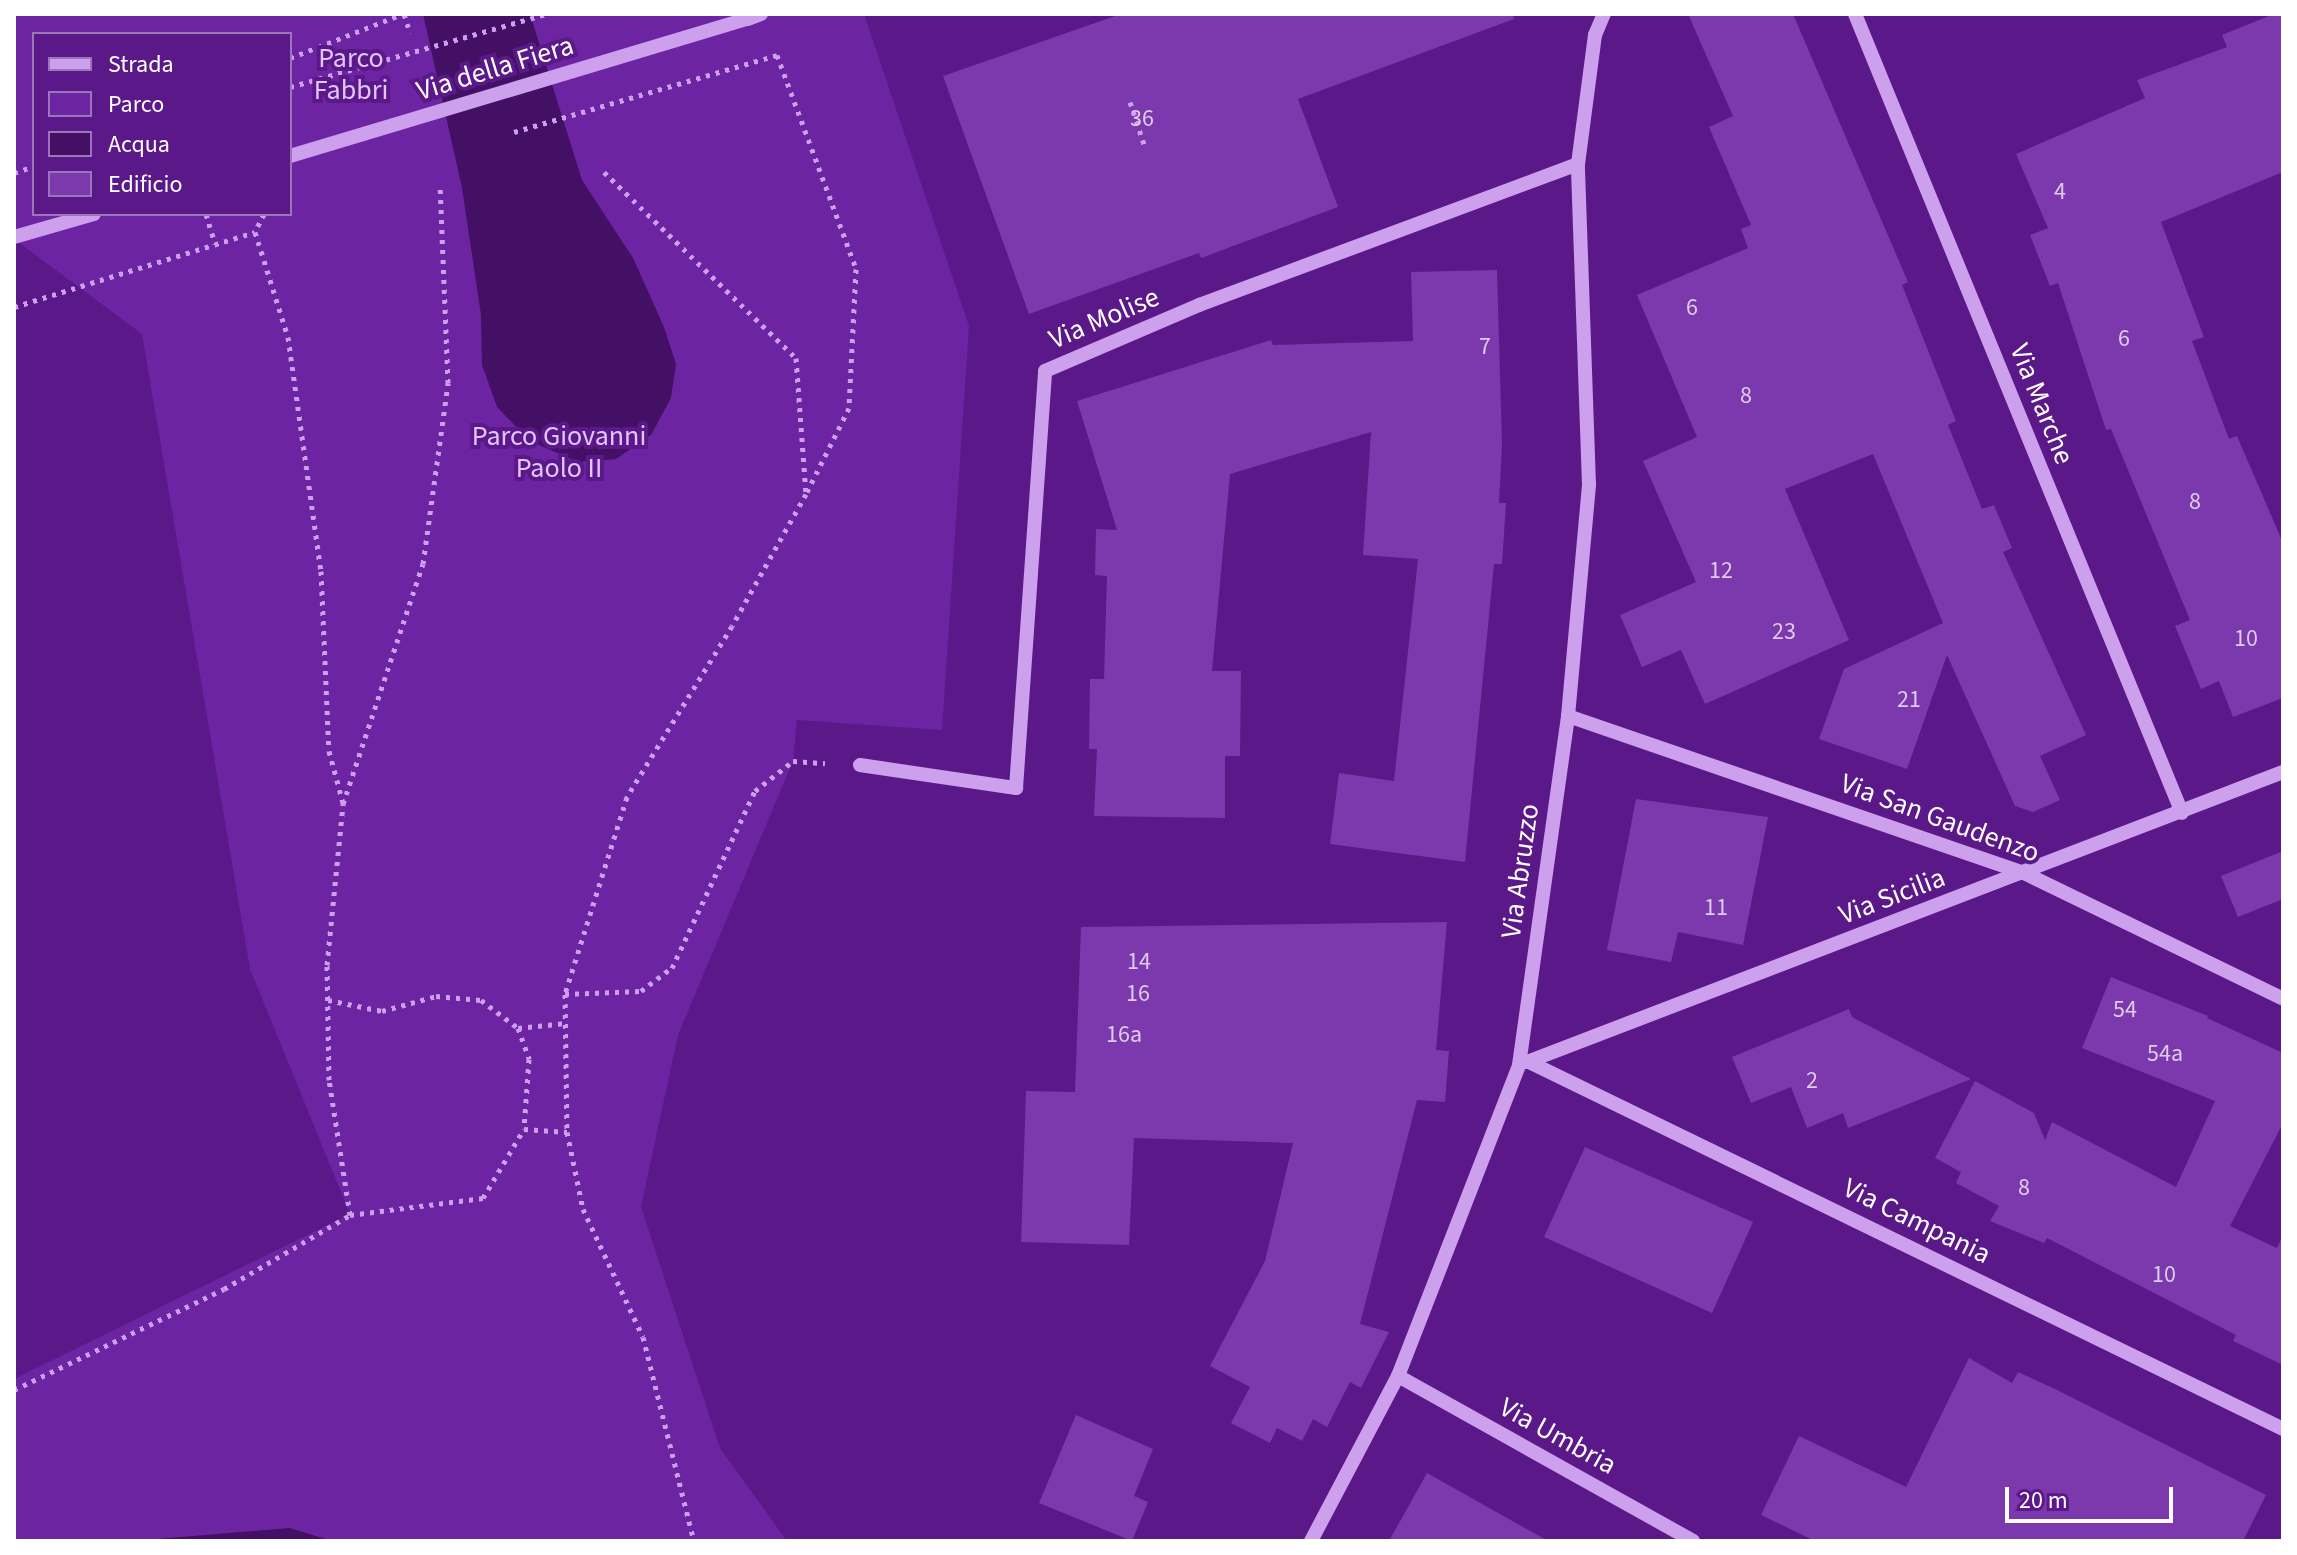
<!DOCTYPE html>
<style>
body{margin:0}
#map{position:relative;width:2297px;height:1555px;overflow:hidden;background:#5a1888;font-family:"Source Sans 3",sans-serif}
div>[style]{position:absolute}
.green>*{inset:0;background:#6d24a3}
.water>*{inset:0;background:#431065}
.building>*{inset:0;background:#7c38ad}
.path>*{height:5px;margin-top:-2.5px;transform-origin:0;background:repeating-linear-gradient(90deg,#cca0ed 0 4px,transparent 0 10px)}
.minor>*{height:14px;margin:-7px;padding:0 7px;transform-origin:7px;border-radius:7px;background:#cca0ed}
.path-bridge>*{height:5px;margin-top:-2.5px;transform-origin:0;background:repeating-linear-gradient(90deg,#cca0ed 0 4px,transparent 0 10px)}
.minor-bridge>*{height:14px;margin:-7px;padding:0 7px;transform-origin:7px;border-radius:7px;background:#cca0ed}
span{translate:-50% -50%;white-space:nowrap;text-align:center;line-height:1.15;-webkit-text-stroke:8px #5a1888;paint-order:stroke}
.number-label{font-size:24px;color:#decdea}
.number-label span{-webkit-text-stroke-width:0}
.park-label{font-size:28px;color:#e3c5fa}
.street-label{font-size:28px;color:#fff}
.frame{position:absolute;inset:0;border:16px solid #fff;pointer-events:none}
.legend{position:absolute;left:32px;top:32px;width:260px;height:184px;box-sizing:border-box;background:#5a1888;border:2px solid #9c74b8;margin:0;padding:10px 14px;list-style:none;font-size:24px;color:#fff}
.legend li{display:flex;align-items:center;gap:16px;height:40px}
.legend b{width:40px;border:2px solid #9c74b8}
.scale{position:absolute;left:2005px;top:1487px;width:168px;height:36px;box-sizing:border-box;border:4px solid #fff;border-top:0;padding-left:10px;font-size:24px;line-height:28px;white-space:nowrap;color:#fff;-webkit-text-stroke:6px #5a1888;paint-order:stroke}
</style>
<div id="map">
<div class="green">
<i style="clip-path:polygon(evenodd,18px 14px,864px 14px,969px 326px,942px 730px,797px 720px,793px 761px,678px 1035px,641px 1207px,720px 1448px,787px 1541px,14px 1541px,14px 1379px,350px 1214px,250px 969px,142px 334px,14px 239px,14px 17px,18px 14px,34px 34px,290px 34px,290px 214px,34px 214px,34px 34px)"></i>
</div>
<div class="water">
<i style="clip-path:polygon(423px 14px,530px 14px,582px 180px,633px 258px,664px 327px,676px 364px,671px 398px,651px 435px,616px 459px,578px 462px,530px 441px,497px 407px,482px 365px,481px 315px,462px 188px)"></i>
<i style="clip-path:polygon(290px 1528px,332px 1541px,133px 1541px)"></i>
</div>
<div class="building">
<i style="clip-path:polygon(1121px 14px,1513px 14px,1514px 19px,1298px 99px,1338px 207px,1201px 258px,1199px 253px,1029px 314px,943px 76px)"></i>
<i style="clip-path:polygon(1688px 14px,1793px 14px,1908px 282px,1902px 285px,1956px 421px,1948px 425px,1982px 509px,1994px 505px,2012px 548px,2003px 552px,2086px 735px,2040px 756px,2060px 800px,2033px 812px,2015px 806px,1947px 655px,1907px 769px,1819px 739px,1844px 669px,1943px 623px,1873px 454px,1785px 489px,1849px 640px,1705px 704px,1681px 650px,1642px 667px,1620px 615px,1696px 582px,1643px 461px,1697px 437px,1637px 295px,1748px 248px,1741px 229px,1751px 225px,1709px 127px,1733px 116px)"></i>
<i style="clip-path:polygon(2274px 14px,2283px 14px,2283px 172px,2161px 222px,2204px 337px,2192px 341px,2229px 439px,2237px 436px,2283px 543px,2283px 698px,2233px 717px,2219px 681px,2201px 689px,2175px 626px,2190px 620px,2111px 429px,2106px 430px,2058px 283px,2050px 286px,2030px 235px,2048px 228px,2016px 154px,2145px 98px,2137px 80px,2227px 47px,2222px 35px)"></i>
<i style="clip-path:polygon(1497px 270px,1502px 444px,1499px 503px,1506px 503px,1502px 564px,1494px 564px,1465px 862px,1330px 844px,1339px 773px,1394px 781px,1418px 559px,1363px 555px,1371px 432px,1230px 474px,1212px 671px,1241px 671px,1240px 756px,1225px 756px,1225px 818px,1094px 816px,1097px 749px,1089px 749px,1090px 679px,1104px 679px,1107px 576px,1095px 575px,1096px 529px,1117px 530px,1077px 401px,1271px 340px,1273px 345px,1413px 341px,1411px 272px)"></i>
<i style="clip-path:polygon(1636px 799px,1768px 817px,1743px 945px,1678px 932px,1671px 962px,1607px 950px)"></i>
<i style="clip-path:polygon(2283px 851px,2283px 899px,2238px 917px,2221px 876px)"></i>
<i style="clip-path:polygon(1447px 922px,1436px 1050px,1449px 1051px,1445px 1102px,1417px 1100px,1360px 1324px,1389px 1332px,1361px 1388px,1350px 1382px,1327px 1427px,1313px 1419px,1302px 1441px,1277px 1428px,1270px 1443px,1231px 1423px,1250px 1387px,1210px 1366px,1265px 1261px,1293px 1143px,1134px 1138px,1129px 1245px,1021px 1242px,1026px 1091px,1075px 1092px,1081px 927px)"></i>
<i style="clip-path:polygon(2111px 977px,2208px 1016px,2207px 1018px,2283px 1053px,2283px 1123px,2230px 1226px,2277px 1248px,2283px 1235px,2283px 1365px,2233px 1341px,2236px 1335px,2047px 1238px,2044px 1243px,1990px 1221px,1999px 1206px,1956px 1183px,1961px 1172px,1935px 1158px,1975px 1081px,2034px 1113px,2045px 1140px,2052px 1122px,2176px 1187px,2215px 1101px,2082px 1048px)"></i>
<i style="clip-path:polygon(1849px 1009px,1852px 1017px,1971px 1079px,1848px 1128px,1843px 1113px,1807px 1128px,1791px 1087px,1751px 1103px,1732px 1057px)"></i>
<i style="clip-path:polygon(1585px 1147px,1753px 1222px,1712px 1313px,1544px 1237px)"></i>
<i style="clip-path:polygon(1969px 1358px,2012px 1383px,2018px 1372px,2055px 1389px,2266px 1495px,2243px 1541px,1815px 1541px,1761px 1515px,1799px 1436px,1906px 1487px)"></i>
<i style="clip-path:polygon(1076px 1415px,1153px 1449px,1134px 1496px,1148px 1502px,1132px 1541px,1039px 1503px)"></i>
<i style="clip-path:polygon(1427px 1473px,1548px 1541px,1389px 1541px)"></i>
</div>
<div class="path">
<i style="left:404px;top:14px;width:20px;rotate:72deg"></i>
<i style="left:777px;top:55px;width:228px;rotate:69.7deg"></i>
<i style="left:856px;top:269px;width:139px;rotate:92.9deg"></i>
<i style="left:849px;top:408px;width:96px;rotate:116.6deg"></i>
<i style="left:290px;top:58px;width:120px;rotate:-21.4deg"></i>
<i style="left:1130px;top:102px;width:47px;rotate:71.6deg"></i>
<i style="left:604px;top:172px;width:267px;rotate:44.1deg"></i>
<i style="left:796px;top:358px;width:136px;rotate:85.8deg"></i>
<i style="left:806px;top:494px;width:151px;rotate:119.3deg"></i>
<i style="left:732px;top:626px;width:201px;rotate:121.6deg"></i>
<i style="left:627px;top:797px;width:207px;rotate:107.5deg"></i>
<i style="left:565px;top:994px;width:138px;rotate:89.2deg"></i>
<i style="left:567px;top:1132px;width:79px;rotate:78.3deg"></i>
<i style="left:583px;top:1209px;width:141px;rotate:64.9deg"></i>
<i style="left:643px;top:1337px;width:210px;rotate:76deg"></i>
<i style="left:14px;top:173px;width:21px;rotate:-19deg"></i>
<i style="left:206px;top:214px;width:31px;rotate:73deg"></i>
<i style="left:264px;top:214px;width:20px;rotate:117deg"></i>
<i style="left:255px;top:232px;width:110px;rotate:72.6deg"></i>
<i style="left:288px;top:337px;width:236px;rotate:82deg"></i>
<i style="left:321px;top:571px;width:180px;rotate:87.5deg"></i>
<i style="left:329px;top:751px;width:54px;rotate:74.9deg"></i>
<i style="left:14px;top:307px;width:252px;rotate:-17.3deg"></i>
<i style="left:565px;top:994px;width:76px;rotate:-2.3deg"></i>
<i style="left:641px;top:991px;width:39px;rotate:-37deg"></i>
<i style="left:672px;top:968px;width:195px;rotate:-64.9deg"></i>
<i style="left:755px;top:791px;width:48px;rotate:-38.3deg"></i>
<i style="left:793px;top:761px;width:32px;rotate:4deg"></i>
<i style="left:328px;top:1000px;width:55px;rotate:11.5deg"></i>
<i style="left:382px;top:1011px;width:56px;rotate:-15.5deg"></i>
<i style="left:436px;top:996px;width:45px;rotate:5.1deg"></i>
<i style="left:481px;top:1000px;width:46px;rotate:37.1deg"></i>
<i style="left:518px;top:1028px;width:33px;rotate:70deg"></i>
<i style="left:529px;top:1059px;width:70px;rotate:94.1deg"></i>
<i style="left:518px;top:1028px;width:48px;rotate:-5.9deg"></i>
<i style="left:350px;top:1215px;width:137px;rotate:-98.8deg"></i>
<i style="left:329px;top:1080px;width:115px;rotate:-91deg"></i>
<i style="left:327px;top:965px;width:162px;rotate:-84.3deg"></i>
<i style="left:343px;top:804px;width:253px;rotate:-71.6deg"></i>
<i style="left:423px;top:564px;width:183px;rotate:-82.1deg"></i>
<i style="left:448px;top:383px;width:195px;rotate:-92.3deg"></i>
<i style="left:14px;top:1390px;width:233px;rotate:-25.7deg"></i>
<i style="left:224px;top:1289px;width:146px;rotate:-30.4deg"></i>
<i style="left:350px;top:1215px;width:134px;rotate:-7.3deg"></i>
<i style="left:483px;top:1198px;width:80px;rotate:-59.3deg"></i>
<i style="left:524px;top:1129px;width:43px;rotate:4deg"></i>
</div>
<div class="minor">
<i style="left:1855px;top:14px;width:863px;rotate:67.74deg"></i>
<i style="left:748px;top:19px;width:14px;rotate:-21deg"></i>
<i style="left:14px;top:237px;width:83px;rotate:-16deg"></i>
<i style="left:1568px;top:716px;width:482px;rotate:19deg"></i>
<i style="left:2024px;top:873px;width:288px;rotate:25.9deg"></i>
<i style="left:860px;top:765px;width:158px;rotate:8.4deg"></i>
<i style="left:1016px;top:788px;width:418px;rotate:-86deg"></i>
<i style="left:1045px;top:371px;width:168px;rotate:-23.2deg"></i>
<i style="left:1199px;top:305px;width:404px;rotate:-20.4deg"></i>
<i style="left:1527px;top:1062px;width:810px;rotate:-20.99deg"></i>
<i style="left:1529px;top:1062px;width:839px;rotate:25.95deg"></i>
<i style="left:1398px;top:1376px;width:338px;rotate:29.2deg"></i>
<i style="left:1311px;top:1541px;width:187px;rotate:-62.2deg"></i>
<i style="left:1398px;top:1376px;width:334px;rotate:-68.7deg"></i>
<i style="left:1519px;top:1065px;width:352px;rotate:-82deg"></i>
<i style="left:1568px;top:716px;width:232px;rotate:-84.8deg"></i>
<i style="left:1589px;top:485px;width:321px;rotate:-92deg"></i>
<i style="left:1578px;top:164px;width:130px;rotate:-82.5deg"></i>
<i style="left:1595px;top:35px;width:23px;rotate:-67deg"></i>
</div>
<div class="path-bridge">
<i style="left:290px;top:87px;width:266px;rotate:-15.9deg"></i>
<i style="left:514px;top:132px;width:274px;rotate:-16.3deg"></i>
</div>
<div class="minor-bridge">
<i style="left:290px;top:156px;width:478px;rotate:-16.7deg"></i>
</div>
<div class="number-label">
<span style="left:1142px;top:119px">36</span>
<span style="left:2060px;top:192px">4</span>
<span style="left:1692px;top:308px">6</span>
<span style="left:2124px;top:339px">6</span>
<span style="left:1485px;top:347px">7</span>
<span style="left:1746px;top:396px">8</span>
<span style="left:2195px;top:502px">8</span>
<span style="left:1721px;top:571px">12</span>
<span style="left:1784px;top:632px">23</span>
<span style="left:2246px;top:639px">10</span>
<span style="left:1909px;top:700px">21</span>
<span style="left:1716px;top:908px">11</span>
<span style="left:1139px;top:962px">14</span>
<span style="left:1138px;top:994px">16</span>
<span style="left:2125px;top:1010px">54</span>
<span style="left:1124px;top:1035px">16a</span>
<span style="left:2165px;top:1054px">54a</span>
<span style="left:1812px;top:1081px">2</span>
<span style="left:2024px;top:1188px">8</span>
<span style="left:2164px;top:1275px">10</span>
</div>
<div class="park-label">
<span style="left:351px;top:74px">Parco<br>Fabbri</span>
<span style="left:559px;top:452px">Parco Giovanni<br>Paolo II</span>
</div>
<div class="street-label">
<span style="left:495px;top:68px;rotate:-17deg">Via della Fiera</span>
<span style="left:1104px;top:318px;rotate:-23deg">Via Molise</span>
<span style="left:2042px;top:404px;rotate:68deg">Via Marche</span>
<span style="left:1940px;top:818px;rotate:20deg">Via San Gaudenzo</span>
<span style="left:1520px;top:871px;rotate:-82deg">Via Abruzzo</span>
<span style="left:1892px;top:896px;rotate:-21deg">Via Sicilia</span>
<span style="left:1917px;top:1221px;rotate:26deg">Via Campania</span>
<span style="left:1558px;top:1436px;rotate:29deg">Via Umbria</span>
</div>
<div class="frame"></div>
<ul class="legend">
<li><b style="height:10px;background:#cca0ed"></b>Strada</li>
<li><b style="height:22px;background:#6d24a3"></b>Parco</li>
<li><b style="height:22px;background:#431065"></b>Acqua</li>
<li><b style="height:22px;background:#7c38ad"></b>Edificio</li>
</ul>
<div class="scale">20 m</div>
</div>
